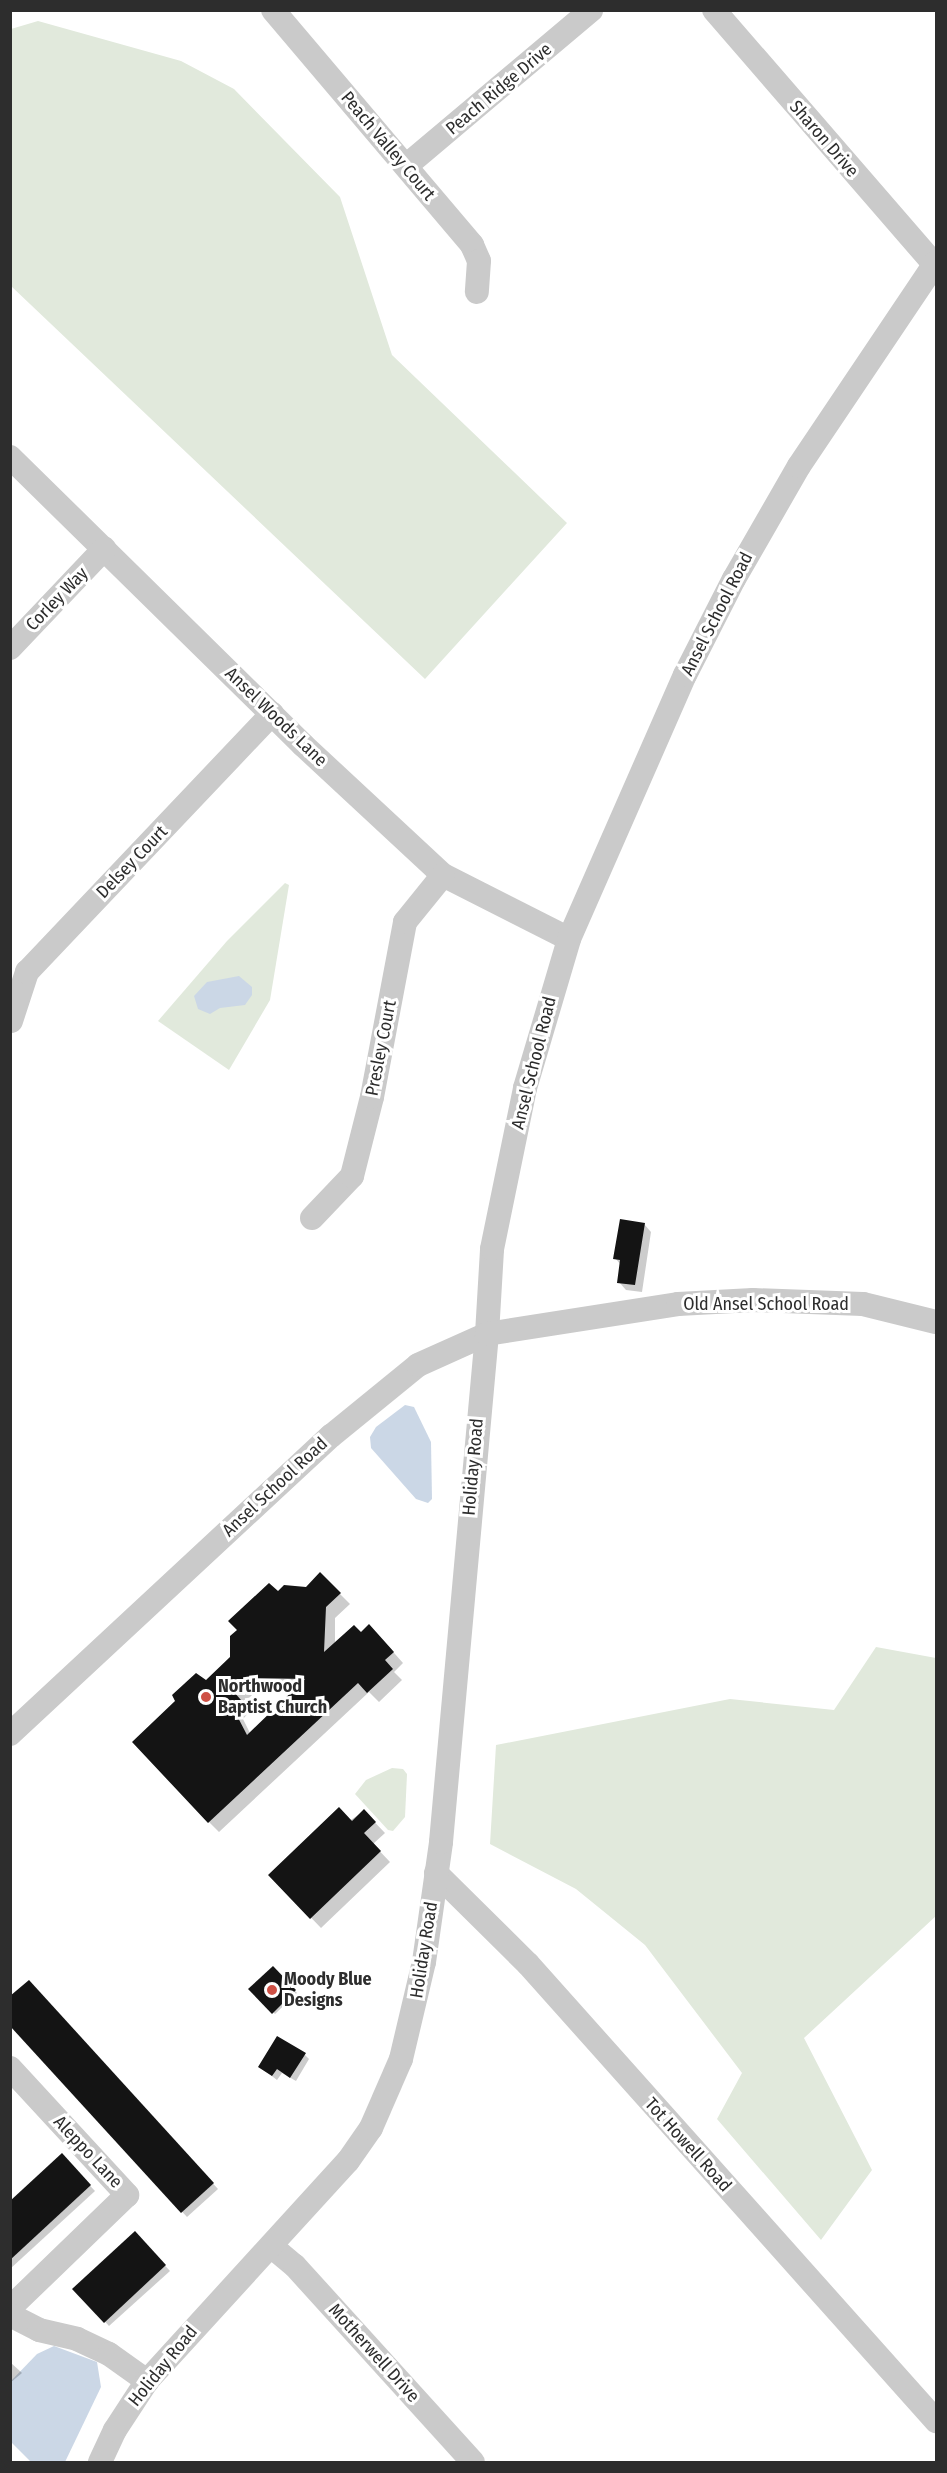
<!DOCTYPE html>
<style>
body{margin:0}
#map{position:relative;width:947px;height:2473px;overflow:hidden;background:#fff;font-family:"Fira Sans Condensed",sans-serif}
div>[style]{position:absolute}
.green>*{inset:0;background:#e1e9dc}
.water>*{inset:0;background:#cbd7e6}
.shadow>*{inset:0;background:#0003}
.building>*{inset:0;background:#141414}
.minor>*{height:24px;margin:-12px;padding:0 12px;transform-origin:12px;border-radius:12px;background:#cacaca}
.dots>*{width:16px;height:16px;translate:-50% -50%;box-sizing:border-box;border:3px solid #fff;border-radius:50%}
span{translate:-50% -50%;white-space:nowrap;text-align:center;line-height:1.15;-webkit-text-stroke:6px #fff;paint-order:stroke}
.street-label{font-size:18px;color:#2d2d2d}
.poi-label{font-size:18px;color:#2d2d2d;font-weight:700}
.left{translate:0 -50%;text-align:left}
.frame{position:absolute;inset:0;border:12px solid #2d2d2d;pointer-events:none}
</style>
<div id="map">
<div class="green">
<i style="clip-path:polygon(38px 21px,181px 61px,234px 89px,340px 197px,392px 355px,567px 523px,425px 679px,11px 286px,11px 29px)"></i>
<i style="clip-path:polygon(285px 883px,289px 885px,270px 1000px,229px 1070px,158px 1021px,227px 941px)"></i>
<i style="clip-path:polygon(876px 1647px,936px 1658px,936px 1916px,804px 2038px,872px 2170px,821px 2240px,717px 2119px,742px 2073px,645px 1945px,576px 1889px,490px 1844px,496px 1745px,730px 1699px,834px 1710px)"></i>
<i style="clip-path:polygon(392px 1768px,403px 1769px,407px 1774px,405px 1817px,393px 1831px,388px 1830px,355px 1794px,366px 1780px)"></i>
</div>
<div class="water">
<i style="clip-path:polygon(239px 976px,252px 987px,252px 995px,245px 1005px,220px 1008px,210px 1014px,198px 1009px,194px 996px,207px 982px)"></i>
<i style="clip-path:polygon(405px 1405px,414px 1407px,431px 1442px,432px 1499px,428px 1503px,416px 1499px,371px 1448px,370px 1437px,376px 1427px)"></i>
<i style="clip-path:polygon(54px 2346px,97px 2362px,101px 2387px,65px 2462px,31px 2462px,11px 2442px,11px 2381px,37px 2354px)"></i>
</div>
<div class="shadow">
<i style="clip-path:polygon(644px 1224px,651px 1232px,642px 1292px,626px 1290px,619px 1282px,621px 1265px,615px 1258px)"></i>
<i style="clip-path:polygon(evenodd,320px 1574px,350px 1604px,335px 1618px,335px 1645px,361px 1634px,379px 1636px,403px 1663px,394px 1672px,402px 1680px,379px 1702px,369px 1692px,219px 1832px,209px 1822px,207px 1682px,231px 1658px,278px 1593px,307px 1588px,320px 1574px,259px 1688px,298px 1689px,250px 1733px,243px 1719px,250px 1711px,243px 1704px,259px 1688px)"></i>
<i style="clip-path:polygon(364px 1811px,385px 1833px,373px 1844px,390px 1862px,321px 1928px,270px 1875px)"></i>
<i style="clip-path:polygon(273px 1968px,297px 1993px,275px 2014px,250px 1989px)"></i>
<i style="clip-path:polygon(33px 1987px,218px 2189px,187px 2217px,10px 2024px)"></i>
<i style="clip-path:polygon(305px 2055px,309px 2059px,296px 2081px,282px 2073px,277px 2080px,260px 2067px)"></i>
<i style="clip-path:polygon(62px 2156px,95px 2191px,10px 2269px,10px 2203px)"></i>
<i style="clip-path:polygon(135px 2233px,170px 2271px,109px 2326px,75px 2289px)"></i>
<i style="clip-path:polygon(10px 2362px,22px 2373px,10px 2383px)"></i>
</div>
<div class="building">
<i style="clip-path:polygon(620px 1219px,645px 1223px,635px 1285px,617px 1283px,620px 1260px,613px 1259px)"></i>
<i style="clip-path:polygon(evenodd,320px 1572px,341px 1593px,326px 1607px,324px 1652px,354px 1625px,361px 1632px,369px 1624px,394px 1652px,385px 1660px,393px 1669px,367px 1693px,358px 1683px,208px 1823px,132px 1742px,175px 1701px,172px 1695px,196px 1673px,206px 1680px,230px 1657px,230px 1636px,237px 1630px,228px 1621px,269px 1583px,278px 1591px,284px 1585px,306px 1587px,320px 1572px,248px 1678px,305px 1679px,247px 1735px,233px 1708px,241px 1700px,234px 1692px,248px 1678px)"></i>
<i style="clip-path:polygon(339px 1807px,352px 1821px,364px 1809px,376px 1822px,364px 1833px,381px 1851px,310px 1919px,268px 1875px)"></i>
<i style="clip-path:polygon(273px 1966px,296px 1990px,272px 2014px,248px 1989px)"></i>
<i style="clip-path:polygon(29px 1980px,214px 2183px,181px 2213px,10px 2026px,10px 1996px)"></i>
<i style="clip-path:polygon(277px 2036px,306px 2053px,290px 2078px,277px 2069px,272px 2076px,258px 2067px)"></i>
<i style="clip-path:polygon(62px 2153px,91px 2185px,10px 2260px,10px 2201px)"></i>
<i style="clip-path:polygon(135px 2231px,166px 2265px,104px 2323px,72px 2289px)"></i>
</div>
<div class="minor">
<i style="left:273px;top:10px;width:308px;rotate:49.7deg"></i>
<i style="left:472px;top:245px;width:17px;rotate:66deg"></i>
<i style="left:479px;top:261px;width:31px;rotate:94deg"></i>
<i style="left:714px;top:10px;width:339px;rotate:49.1deg"></i>
<i style="left:406px;top:166px;width:242px;rotate:-40.1deg"></i>
<i style="left:10px;top:457px;width:411px;rotate:44.5deg"></i>
<i style="left:303px;top:745px;width:191px;rotate:42.9deg"></i>
<i style="left:443px;top:875px;width:141px;rotate:26.9deg"></i>
<i style="left:10px;top:648px;width:137px;rotate:-46.5deg"></i>
<i style="left:11px;top:1021px;width:52px;rotate:-71.9deg"></i>
<i style="left:27px;top:972px;width:356px;rotate:-46.5deg"></i>
<i style="left:312px;top:1218px;width:58px;rotate:-46.4deg"></i>
<i style="left:352px;top:1176px;width:81px;rotate:-75.8deg"></i>
<i style="left:372px;top:1097px;width:178px;rotate:-79.3deg"></i>
<i style="left:405px;top:922px;width:60px;rotate:-51deg"></i>
<i style="left:10px;top:1734px;width:438px;rotate:-42.9deg"></i>
<i style="left:331px;top:1436px;width:112px;rotate:-39.2deg"></i>
<i style="left:418px;top:1365px;width:76px;rotate:-24.2deg"></i>
<i style="left:487px;top:1334px;width:85px;rotate:-86.6deg"></i>
<i style="left:492px;top:1249px;width:164px;rotate:-78.4deg"></i>
<i style="left:525px;top:1088px;width:155px;rotate:-73.5deg"></i>
<i style="left:569px;top:939px;width:288px;rotate:-66.3deg"></i>
<i style="left:685px;top:675px;width:108px;rotate:-63deg"></i>
<i style="left:734px;top:579px;width:130px;rotate:-60.1deg"></i>
<i style="left:799px;top:466px;width:246px;rotate:-56.1deg"></i>
<i style="left:436px;top:1873px;width:129px;rotate:44.7deg"></i>
<i style="left:528px;top:1964px;width:613px;rotate:48.24deg"></i>
<i style="left:10px;top:2068px;width:173px;rotate:47.3deg"></i>
<i style="left:127px;top:2195px;width:163px;rotate:136deg"></i>
<i style="left:271px;top:2246px;width:31px;rotate:40deg"></i>
<i style="left:295px;top:2266px;width:265px;rotate:47.8deg"></i>
<i style="left:10px;top:2315px;width:33px;rotate:27deg"></i>
<i style="left:39px;top:2330px;width:39px;rotate:13deg"></i>
<i style="left:77px;top:2339px;width:35px;rotate:25deg"></i>
<i style="left:109px;top:2354px;width:47px;rotate:35.4deg"></i>
<i style="left:100px;top:2462px;width:35px;rotate:-65deg"></i>
<i style="left:115px;top:2430px;width:59px;rotate:-56.9deg"></i>
<i style="left:147px;top:2381px;width:298px;rotate:-47.6deg"></i>
<i style="left:348px;top:2161px;width:40px;rotate:-55.1deg"></i>
<i style="left:371px;top:2128px;width:75px;rotate:-66.5deg"></i>
<i style="left:401px;top:2059px;width:100px;rotate:-76.7deg"></i>
<i style="left:424px;top:1962px;width:121px;rotate:-81.9deg"></i>
<i style="left:441px;top:1842px;width:510px;rotate:-84.83deg"></i>
<i style="left:487px;top:1334px;width:193px;rotate:-8.9deg"></i>
<i style="left:678px;top:1304px;width:75px;rotate:-3.1deg"></i>
<i style="left:753px;top:1300px;width:110px;rotate:2.1deg"></i>
<i style="left:863px;top:1304px;width:75px;rotate:13.9deg"></i>
</div>
<div class="dots">
<i style="left:206px;top:1697px;background:#ce5045"></i>
<i style="left:272px;top:1990px;background:#ce5045"></i>
</div>
<div class="street-label">
<span style="left:499px;top:89px;rotate:-40deg">Peach Ridge Drive</span>
<span style="left:824px;top:139px;rotate:49deg">Sharon Drive</span>
<span style="left:388px;top:146px;rotate:50deg">Peach Valley Court</span>
<span style="left:57px;top:599px;rotate:-46deg">Corley Way</span>
<span style="left:717px;top:614px;rotate:-63deg">Ansel School Road</span>
<span style="left:276px;top:717px;rotate:44deg">Ansel Woods Lane</span>
<span style="left:132px;top:862px;rotate:-46deg">Delsey Court</span>
<span style="left:381px;top:1048px;rotate:-79deg">Presley Court</span>
<span style="left:534px;top:1063px;rotate:-76deg">Ansel School Road</span>
<span style="left:766px;top:1304px">Old Ansel School Road</span>
<span style="left:473px;top:1467px;rotate:-85deg">Holiday Road</span>
<span style="left:275px;top:1487px;rotate:-43deg">Ansel School Road</span>
<span style="left:424px;top:1950px;rotate:-81deg">Holiday Road</span>
<span style="left:688px;top:2145px;rotate:48deg">Tot Howell Road</span>
<span style="left:88px;top:2152px;rotate:47deg">Aleppo Lane</span>
<span style="left:374px;top:2353px;rotate:48deg">Motherwell Drive</span>
<span style="left:163px;top:2366px;rotate:-51deg">Holiday Road</span>
</div>
<div class="poi-label">
<span class="left" style="left:218px;top:1697px">Northwood<br>Baptist Church</span>
<span class="left" style="left:284px;top:1990px">Moody Blue<br>Designs</span>
</div>
<div class="frame"></div>
</div>
